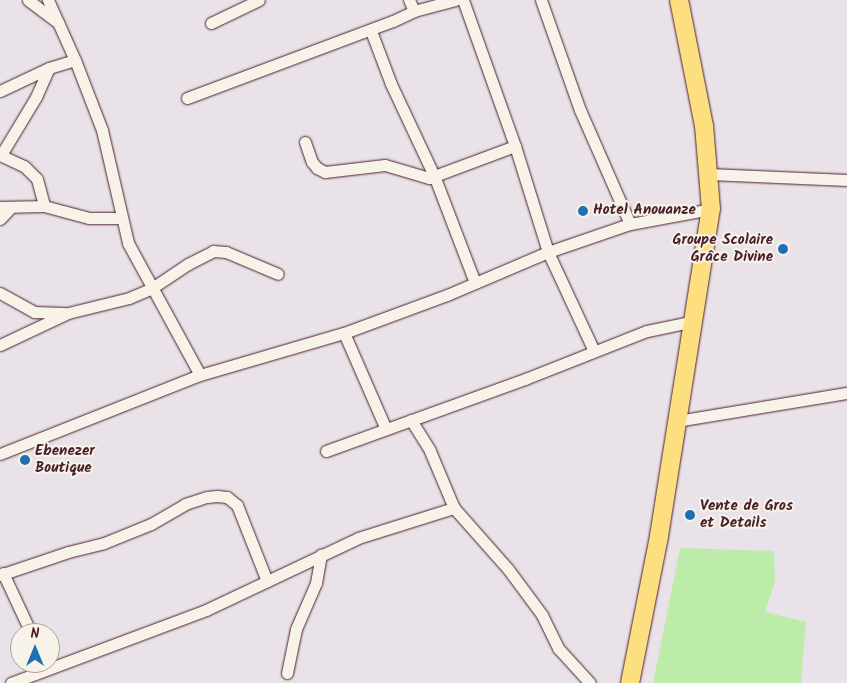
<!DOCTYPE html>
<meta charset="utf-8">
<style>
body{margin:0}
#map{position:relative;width:847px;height:683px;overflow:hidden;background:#e9e2e9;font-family:Kalam,sans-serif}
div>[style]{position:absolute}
.green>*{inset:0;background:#bdecaa}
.roads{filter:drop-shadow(0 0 1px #4a1f2b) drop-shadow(0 0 1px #4a1f2b)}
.street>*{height:11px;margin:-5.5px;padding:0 5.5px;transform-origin:5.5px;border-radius:5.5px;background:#f7f3e8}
.primary>*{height:18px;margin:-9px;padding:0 9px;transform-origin:9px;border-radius:9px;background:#fddf80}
.dots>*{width:14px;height:14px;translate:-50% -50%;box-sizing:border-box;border:2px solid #f7f3e8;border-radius:50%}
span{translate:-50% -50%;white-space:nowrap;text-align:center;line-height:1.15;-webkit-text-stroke:4px #f7f3e8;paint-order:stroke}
.poi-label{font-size:15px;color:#4a1f2b;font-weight:700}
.left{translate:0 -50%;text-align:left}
.right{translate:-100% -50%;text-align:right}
.north{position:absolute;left:10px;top:623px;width:50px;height:50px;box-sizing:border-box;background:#f7f3e8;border:1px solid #b29e9c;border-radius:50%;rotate:0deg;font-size:14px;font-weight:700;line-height:20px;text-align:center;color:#4a1f2b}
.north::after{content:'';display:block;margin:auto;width:18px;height:22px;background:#1f6fb2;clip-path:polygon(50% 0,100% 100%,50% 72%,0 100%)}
</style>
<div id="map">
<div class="green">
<i style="clip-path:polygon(680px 548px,774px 551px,775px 582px,765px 612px,806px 622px,801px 683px,653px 683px)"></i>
</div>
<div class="roads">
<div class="street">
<i style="left:28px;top:0;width:38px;rotate:37deg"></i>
<i style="left:48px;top:0;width:66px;rotate:65.8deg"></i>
<i style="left:463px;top:0;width:155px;rotate:70.4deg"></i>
<i style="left:515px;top:146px;width:111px;rotate:72.7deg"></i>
<i style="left:548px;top:252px;width:109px;rotate:65.1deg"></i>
<i style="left:541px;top:0;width:117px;rotate:70.5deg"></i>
<i style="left:580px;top:110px;width:124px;rotate:66.3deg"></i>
<i style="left:414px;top:11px;width:42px;rotate:-15deg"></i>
<i style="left:211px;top:23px;width:53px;rotate:-25.6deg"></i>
<i style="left:371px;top:31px;width:57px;rotate:69.3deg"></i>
<i style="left:391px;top:84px;width:104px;rotate:64.9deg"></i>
<i style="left:435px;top:178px;width:112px;rotate:69.1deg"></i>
<i style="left:0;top:91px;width:54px;rotate:-25.1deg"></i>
<i style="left:49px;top:68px;width:27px;rotate:-17deg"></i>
<i style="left:75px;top:60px;width:75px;rotate:68.9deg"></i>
<i style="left:102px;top:130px;width:116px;rotate:77deg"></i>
<i style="left:128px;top:243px;width:150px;rotate:61.4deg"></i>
<i style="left:200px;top:375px;width:150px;rotate:-16.3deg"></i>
<i style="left:344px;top:333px;width:105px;rotate:66.4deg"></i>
<i style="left:187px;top:98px;width:220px;rotate:-20.5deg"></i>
<i style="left:393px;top:21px;width:23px;rotate:-25deg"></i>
<i style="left:414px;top:11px;width:12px;rotate:-114deg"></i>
<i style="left:305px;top:142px;width:21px;rotate:71deg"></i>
<i style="left:312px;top:162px;width:8px;rotate:50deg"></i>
<i style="left:317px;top:168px;width:9px;rotate:27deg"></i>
<i style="left:325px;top:172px;width:60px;rotate:-6.7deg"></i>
<i style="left:385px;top:165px;width:46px;rotate:16.5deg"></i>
<i style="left:429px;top:178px;width:92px;rotate:-20.4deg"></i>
<i style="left:0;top:155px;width:26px;rotate:25deg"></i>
<i style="left:24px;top:166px;width:18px;rotate:45deg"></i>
<i style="left:37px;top:179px;width:28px;rotate:75deg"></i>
<i style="left:1px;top:155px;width:68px;rotate:-58.9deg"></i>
<i style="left:36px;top:97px;width:32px;rotate:-66deg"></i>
<i style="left:709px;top:174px;width:138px;rotate:2.5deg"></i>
<i style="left:0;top:207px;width:44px;rotate:-1.3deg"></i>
<i style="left:44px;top:206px;width:47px;rotate:14.9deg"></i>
<i style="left:89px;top:218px;width:32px"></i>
<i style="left:0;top:219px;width:16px;rotate:-47deg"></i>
<i style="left:0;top:293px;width:39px;rotate:29deg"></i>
<i style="left:34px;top:312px;width:30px;rotate:2deg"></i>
<i style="left:344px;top:333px;width:110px;rotate:-20.3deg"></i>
<i style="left:447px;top:295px;width:110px;rotate:-23.1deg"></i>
<i style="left:548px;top:252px;width:87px;rotate:-18.9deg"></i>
<i style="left:630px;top:224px;width:82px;rotate:-10.5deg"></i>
<i style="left:0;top:345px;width:75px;rotate:-25.2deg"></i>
<i style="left:68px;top:313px;width:63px;rotate:-13.8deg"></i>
<i style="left:129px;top:298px;width:25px;rotate:-23deg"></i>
<i style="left:152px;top:288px;width:43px;rotate:-33.7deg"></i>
<i style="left:188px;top:264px;width:28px;rotate:-27deg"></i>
<i style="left:213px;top:251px;width:13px;rotate:4deg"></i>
<i style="left:226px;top:252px;width:56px;rotate:22.9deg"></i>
<i style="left:411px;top:420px;width:36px;rotate:58deg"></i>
<i style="left:430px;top:451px;width:62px;rotate:67.2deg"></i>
<i style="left:677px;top:421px;width:172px;rotate:-9.4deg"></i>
<i style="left:326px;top:451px;width:212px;rotate:-19.9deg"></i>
<i style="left:525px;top:379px;width:131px;rotate:-21.5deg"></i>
<i style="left:647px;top:331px;width:48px;rotate:-12deg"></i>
<i style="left:0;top:454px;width:215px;rotate:-21.6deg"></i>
<i style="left:3px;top:573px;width:66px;rotate:65deg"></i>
<i style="left:0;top:575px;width:72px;rotate:-18.7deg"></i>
<i style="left:68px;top:552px;width:37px;rotate:-14deg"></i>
<i style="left:104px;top:543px;width:51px;rotate:-22deg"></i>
<i style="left:151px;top:524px;width:39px;rotate:-30deg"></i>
<i style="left:185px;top:504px;width:23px;rotate:-18deg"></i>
<i style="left:207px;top:497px;width:10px;rotate:-6deg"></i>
<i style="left:217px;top:496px;width:10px;rotate:6deg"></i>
<i style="left:227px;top:497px;width:13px;rotate:39deg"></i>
<i style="left:237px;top:505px;width:82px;rotate:68.5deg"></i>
<i style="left:287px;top:673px;width:45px;rotate:-78.4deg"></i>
<i style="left:296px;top:629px;width:50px;rotate:-66.5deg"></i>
<i style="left:316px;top:583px;width:29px;rotate:-80deg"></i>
<i style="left:11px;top:683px;width:208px;rotate:-20.5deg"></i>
<i style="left:206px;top:610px;width:168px;rotate:-25.3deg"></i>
<i style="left:358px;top:538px;width:101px;rotate:-17.4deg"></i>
<i style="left:454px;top:508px;width:81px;rotate:48.5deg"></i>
<i style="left:508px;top:569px;width:57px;rotate:53.5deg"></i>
<i style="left:542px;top:615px;width:37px;rotate:64deg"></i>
<i style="left:558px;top:648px;width:47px;rotate:47.6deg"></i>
</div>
<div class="primary">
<i style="left:630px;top:683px;width:150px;rotate:-78.8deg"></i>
<i style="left:659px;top:536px;width:331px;rotate:-81deg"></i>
<i style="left:711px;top:209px;width:83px;rotate:-94.8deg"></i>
<i style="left:704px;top:126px;width:128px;rotate:-101.2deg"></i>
</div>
</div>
<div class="dots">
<i style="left:583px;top:211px;background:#1f6fb2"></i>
<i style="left:783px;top:249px;background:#1f6fb2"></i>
<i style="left:25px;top:460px;background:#1f6fb2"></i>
<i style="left:690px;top:515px;background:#1f6fb2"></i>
</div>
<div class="poi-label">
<span class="left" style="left:593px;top:211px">Hotel Anouanze</span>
<span class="right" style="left:773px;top:249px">Groupe Scolaire<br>Grâce Divine</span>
<span class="left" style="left:35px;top:460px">Ebenezer<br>Boutique</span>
<span class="left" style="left:700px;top:515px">Vente de Gros<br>et Details</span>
</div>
<div class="north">N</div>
</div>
